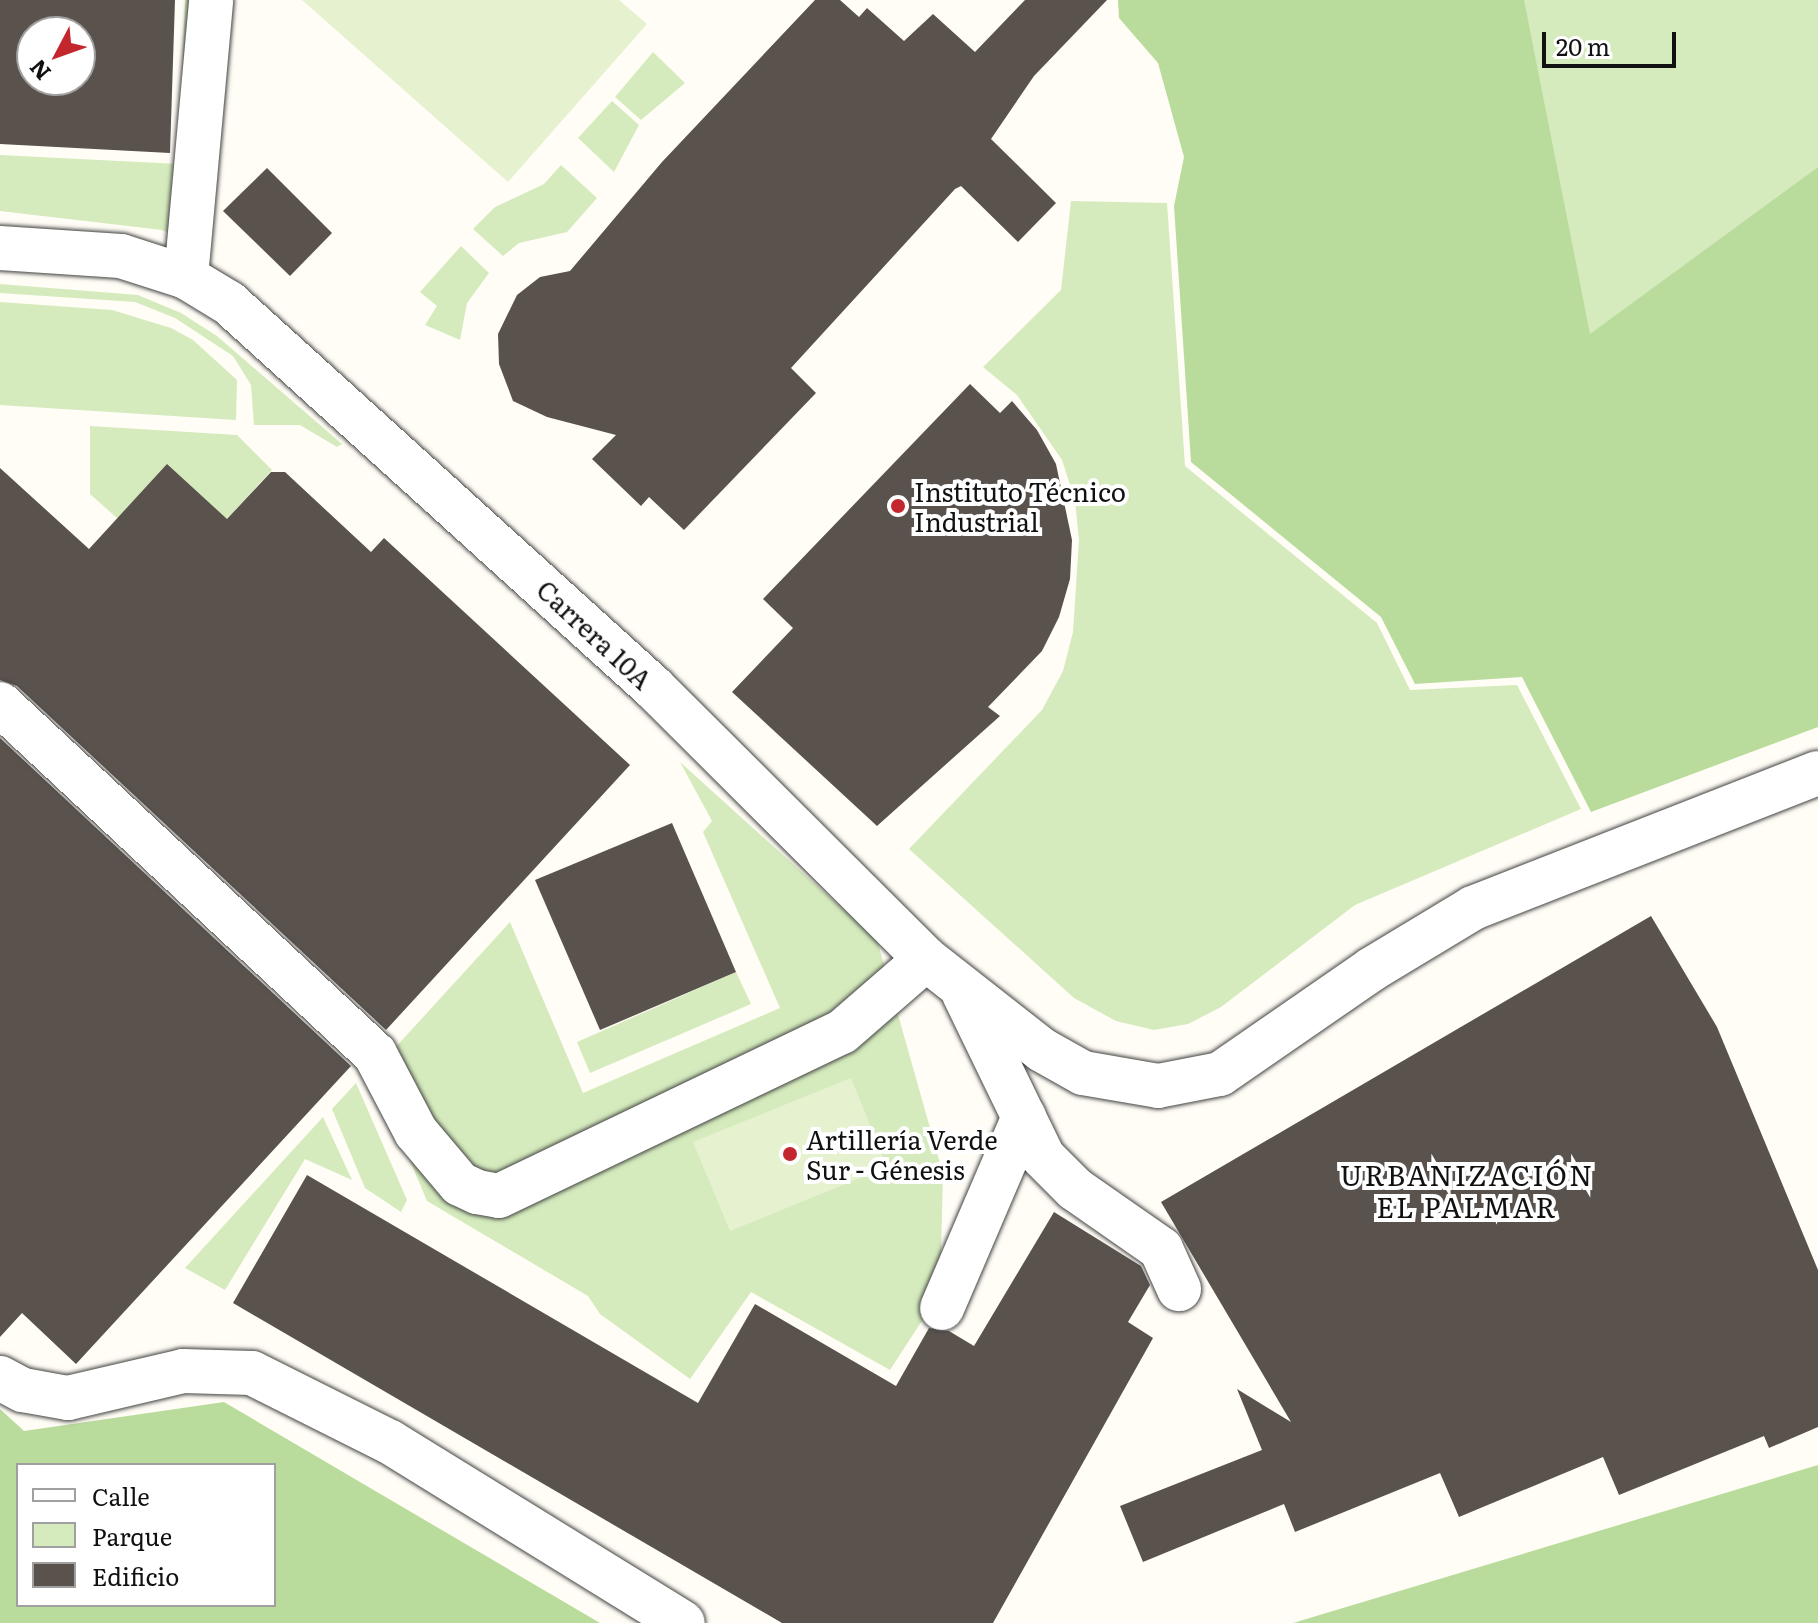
<!DOCTYPE html>
<meta charset="utf-8">
<style>
body{margin:0}
#map{position:relative;width:1818px;height:1623px;overflow:hidden;background:#fffdf5;font-family:Literata,serif}
div>[style]{position:absolute}
.green>*{inset:0;background:#d5ebbd}
.forest>*{inset:0;background:#b9dc9c}
.pitch>*{inset:0;background:#e6f2cf}
.building>*{inset:0;background:#5a524d}
.roads{filter:drop-shadow(0 0 2px #444) drop-shadow(0 0 2px #444)}
.minor>*{height:44px;margin:-22px;padding:0 22px;transform-origin:22px;border-radius:22px;background:#fff}
.dots>*{width:22px;height:22px;translate:-50% -50%;box-sizing:border-box;border:4px solid #fff;border-radius:50%}
span{translate:-50% -50%;white-space:nowrap;text-align:center;line-height:1.15;-webkit-text-stroke:8px #fff;paint-order:stroke}
.poi-label{font-size:26px;color:#111}
.left{translate:0 -50%;text-align:left}
.street-label{font-size:26px;color:#111}
.neighbourhood-label{font-size:28px;color:#111;letter-spacing:2px}
.legend{position:absolute;left:16px;top:1463px;width:260px;height:144px;box-sizing:border-box;background:#fff;border:2px solid #a0a0a0;margin:0;padding:10px 14px;list-style:none;font-size:24px;color:#111}
.legend li{display:flex;align-items:center;gap:16px;height:40px}
.legend b{width:40px;border:2px solid #a0a0a0}
.north{position:absolute;left:16px;top:16px;width:80px;height:80px;box-sizing:border-box;background:#fff;border:2px solid #a0a0a0;border-radius:50%;rotate:229deg;font-size:22px;font-weight:700;line-height:32px;text-align:center;color:#111}
.north::after{content:'';display:block;margin:auto;width:28px;height:36px;background:#c4262e;clip-path:polygon(50% 0,100% 100%,50% 72%,0 100%)}
.scale{position:absolute;left:1542px;top:32px;width:134px;height:36px;box-sizing:border-box;border:4px solid #111;border-top:0;padding-left:10px;font-size:24px;line-height:28px;white-space:nowrap;color:#111;-webkit-text-stroke:6px #fff;paint-order:stroke}
</style>
<div id="map">
<div class="green">
<i style="clip-path:polygon(185px 0,220px 0,201px 246px,162px 230px,0 211px,0 155px,179px 164px)"></i>
<i style="clip-path:polygon(1514px 0,1818px 0,1818px 167px,1590px 335px)"></i>
<i style="clip-path:polygon(653px 52px,685px 83px,641px 120px,615px 97px)"></i>
<i style="clip-path:polygon(612px 101px,639px 125px,614px 172px,578px 138px)"></i>
<i style="clip-path:polygon(561px 165px,597px 198px,567px 232px,519px 243px,503px 256px,473px 229px,495px 207px,544px 184px)"></i>
<i style="clip-path:polygon(1071px 201px,1167px 203px,1185px 466px,1377px 623px,1410px 690px,1517px 685px,1581px 809px,1355px 905px,1221px 1007px,1188px 1024px,1154px 1030px,1116px 1021px,1074px 998px,909px 849px,1042px 710px,1063px 671px,1073px 632px,1079px 540px,1075px 500px,1062px 460px,1017px 395px,983px 367px,1061px 290px)"></i>
<i style="clip-path:polygon(461px 246px,489px 273px,467px 303px,460px 340px,425px 325px,437px 306px,420px 292px)"></i>
<i style="clip-path:polygon(0 284px,138px 295px,181px 313px,217px 336px,342px 444px,337px 447px,300px 425px,254px 425px,251px 385px,233px 356px,175px 318px,135px 302px,0 293px)"></i>
<i style="clip-path:polygon(0 302px,112px 310px,171px 328px,193px 340px,237px 380px,236px 420px,0 405px)"></i>
<i style="clip-path:polygon(90px 426px,237px 435px,272px 470px,227px 519px,117px 518px,90px 494px)"></i>
<i style="clip-path:polygon(680px 762px,877px 940px,943px 1174px,940px 1293px,890px 1370px,751px 1292px,690px 1379px,600px 1314px,588px 1296px,427px 1201px,373px 1072px,510px 922px,583px 1093px,780px 1008px,703px 832px,712px 821px)"></i>
<i style="clip-path:polygon(736px 972px,751px 1004px,590px 1073px,577px 1042px)"></i>
<i style="clip-path:polygon(356px 1083px,407px 1200px,401px 1212px,365px 1188px,332px 1109px)"></i>
<i style="clip-path:polygon(323px 1117px,352px 1180px,305px 1159px,225px 1290px,185px 1268px)"></i>
</div>
<div class="forest">
<i style="clip-path:polygon(1118px 0,1524px 0,1590px 334px,1818px 167px,1818px 727px,1591px 812px,1522px 677px,1415px 684px,1381px 617px,1191px 462px,1174px 206px,1184px 157px,1158px 63px,1119px 18px)"></i>
<i style="clip-path:polygon(evenodd,224px 1402px,600px 1623px,0 1623px,0 1409px,24px 1431px,224px 1402px,274px 1465px,274px 1605px,18px 1605px,18px 1465px,274px 1465px)"></i>
<i style="clip-path:polygon(1818px 1465px,1818px 1623px,1293px 1623px)"></i>
</div>
<div class="pitch">
<i style="clip-path:polygon(302px 0,619px 0,647px 24px,508px 182px)"></i>
<i style="clip-path:polygon(851px 1078px,887px 1167px,730px 1231px,693px 1142px)"></i>
</div>
<div class="building">
<i style="clip-path:polygon(evenodd,0 0,175px 0,170px 153px,0 144px,0 0,32px 32px,80px 32px,80px 80px,32px 80px,32px 32px)"></i>
<i style="clip-path:polygon(815px 0,840px 0,859px 17px,867px 8px,904px 41px,933px 14px,975px 52px,1025px 0,1107px 0,1034px 76px,991px 139px,1056px 203px,1018px 242px,961px 186px,955px 189px,791px 368px,816px 393px,684px 530px,649px 497px,641px 506px,592px 459px,616px 435px,547px 417px,513px 401px,499px 364px,498px 334px,517px 295px,540px 277px,570px 271px,662px 162px)"></i>
<i style="clip-path:polygon(267px 168px,332px 233px,290px 276px,223px 211px)"></i>
<i style="clip-path:polygon(970px 384px,1000px 413px,1012px 401px,1037px 430px,1056px 464px,1072px 540px,1070px 579px,1059px 617px,1042px 651px,988px 707px,1000px 716px,877px 826px,732px 692px,793px 628px,763px 599px)"></i>
<i style="clip-path:polygon(167px 464px,227px 519px,271px 472px,285px 472px,371px 552px,384px 538px,630px 765px,386px 1030px,17px 686px,0 680px,0 468px,89px 549px)"></i>
<i style="clip-path:polygon(0 738px,351px 1066px,76px 1364px,22px 1313px,0 1337px)"></i>
<i style="clip-path:polygon(672px 823px,736px 972px,600px 1030px,535px 880px)"></i>
<i style="clip-path:polygon(1651px 916px,1717px 1027px,1818px 1270px,1818px 1427px,1769px 1448px,1764px 1436px,1619px 1495px,1603px 1457px,1459px 1517px,1440px 1473px,1295px 1532px,1284px 1504px,1143px 1562px,1120px 1506px,1262px 1450px,1237px 1389px,1291px 1422px,1161px 1202px)"></i>
<i style="clip-path:polygon(307px 1175px,698px 1403px,755px 1304px,896px 1386px,929px 1328px,949px 1331px,974px 1346px,1054px 1212px,1141px 1266px,1150px 1285px,1128px 1322px,1153px 1338px,993px 1623px,782px 1623px,233px 1303px)"></i>
</div>
<div class="roads">
<div class="minor">
<i style="left:0;top:248px;width:121px;rotate:3.8deg"></i>
<i style="left:121px;top:256px;width:68px;rotate:17.9deg"></i>
<i style="left:186px;top:277px;width:50px;rotate:31.2deg"></i>
<i style="left:229px;top:303px;width:573px;rotate:42.17deg"></i>
<i style="left:654px;top:688px;width:384px;rotate:44.9deg"></i>
<i style="left:926px;top:959px;width:147px;rotate:38.1deg"></i>
<i style="left:1042px;top:1050px;width:47px;rotate:29.3deg"></i>
<i style="left:1083px;top:1073px;width:76px;rotate:9.8deg"></i>
<i style="left:1158px;top:1086px;width:63px;rotate:-11deg"></i>
<i style="left:1220px;top:1074px;width:185px;rotate:-34.6deg"></i>
<i style="left:1372px;top:969px;width:118px;rotate:-31.1deg"></i>
<i style="left:1473px;top:908px;width:370px;rotate:-21.4deg"></i>
<i style="left:186px;top:277px;width:278px;rotate:-84.8deg"></i>
<i style="left:0;top:704px;width:513px;rotate:43.03deg"></i>
<i style="left:375px;top:1054px;width:88px;rotate:62.3deg"></i>
<i style="left:416px;top:1132px;width:68px;rotate:49.8deg"></i>
<i style="left:460px;top:1184px;width:19px;rotate:25deg"></i>
<i style="left:477px;top:1192px;width:22px;rotate:10deg"></i>
<i style="left:499px;top:1196px;width:380px;rotate:-25.6deg"></i>
<i style="left:842px;top:1032px;width:111px;rotate:-41deg"></i>
<i style="left:964px;top:994px;width:181px;rotate:64.1deg"></i>
<i style="left:1043px;top:1157px;width:45px;rotate:45deg"></i>
<i style="left:1075px;top:1189px;width:105px;rotate:34.9deg"></i>
<i style="left:1161px;top:1249px;width:44px;rotate:65.8deg"></i>
<i style="left:942px;top:1308px;width:208px;rotate:-66.8deg"></i>
<i style="left:0;top:1378px;width:26px;rotate:28deg"></i>
<i style="left:23px;top:1390px;width:46px;rotate:10.1deg"></i>
<i style="left:68px;top:1398px;width:118px;rotate:-13.2deg"></i>
<i style="left:183px;top:1371px;width:69px;rotate:1.7deg"></i>
<i style="left:252px;top:1373px;width:154px;rotate:26.6deg"></i>
<i style="left:390px;top:1442px;width:344px;rotate:31.7deg"></i>
</div>
</div>
<div class="dots">
<i style="left:898px;top:506px;background:#c4262e"></i>
<i style="left:790px;top:1154px;background:#c4262e"></i>
</div>
<div class="poi-label">
<span class="left" style="left:914px;top:506px">Instituto Técnico<br>Industrial</span>
<span class="left" style="left:806px;top:1154px">Artillería Verde<br>Sur - Génesis</span>
</div>
<div class="street-label">
<span style="left:595px;top:634px;rotate:43deg">Carrera 10A</span>
</div>
<div class="neighbourhood-label">
<span style="left:1467px;top:1190px">URBANIZACIÓN<br>EL PALMAR</span>
</div>
<ul class="legend">
<li><b style="height:10px;background:#fff"></b>Calle</li>
<li><b style="height:22px;background:#d5ebbd"></b>Parque</li>
<li><b style="height:22px;background:#5a524d"></b>Edificio</li>
</ul>
<div class="north">N</div>
<div class="scale">20 m</div>
</div>
